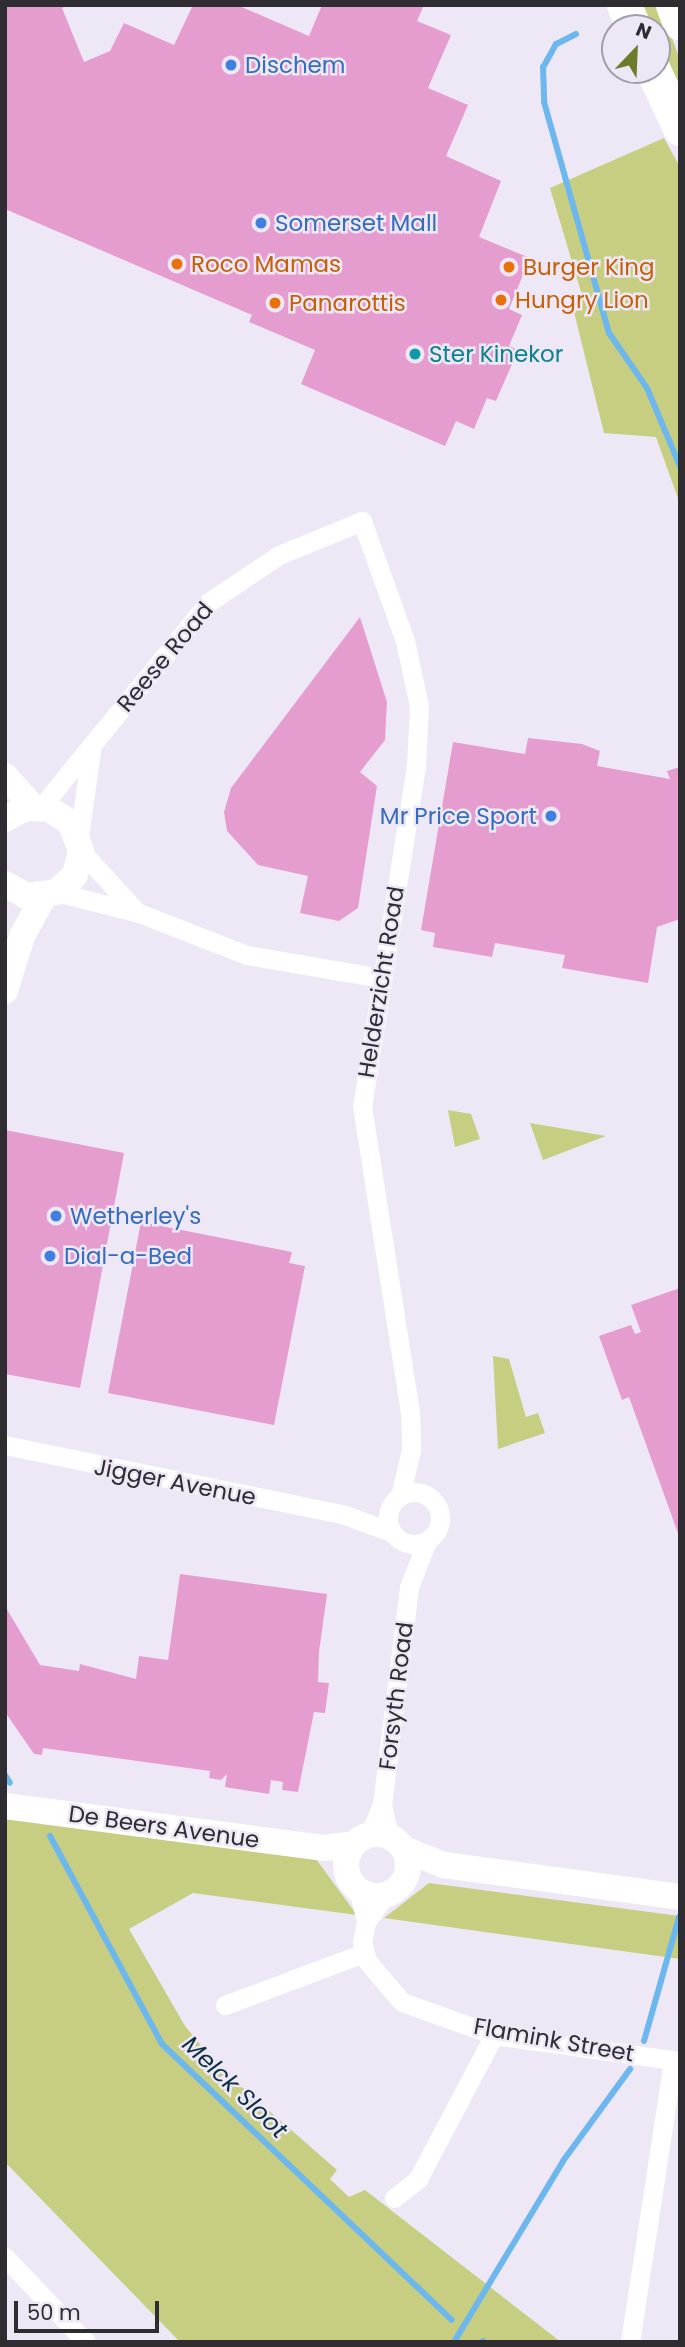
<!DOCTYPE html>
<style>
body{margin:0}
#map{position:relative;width:685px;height:2347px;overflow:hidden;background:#eee8f6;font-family:Poppins,sans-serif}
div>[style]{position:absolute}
.green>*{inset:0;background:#c7ce81}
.stream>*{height:6px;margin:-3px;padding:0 3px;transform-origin:3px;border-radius:3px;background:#6cb7ed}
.building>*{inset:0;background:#e59dd0}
.street>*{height:19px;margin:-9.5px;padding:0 9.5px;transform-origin:9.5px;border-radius:9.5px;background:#fff}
.street>.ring{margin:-9.5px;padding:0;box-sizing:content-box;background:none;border:19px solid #fff;border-radius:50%}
.secondary>*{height:26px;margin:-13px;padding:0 13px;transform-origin:13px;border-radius:13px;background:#fff}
.secondary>.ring{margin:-13px;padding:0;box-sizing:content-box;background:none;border:26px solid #fff;border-radius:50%}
.highway>*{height:35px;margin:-17.5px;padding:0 17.5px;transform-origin:17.5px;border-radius:17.5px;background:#fff}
.dots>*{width:19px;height:19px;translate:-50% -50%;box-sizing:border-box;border:4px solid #eee8f6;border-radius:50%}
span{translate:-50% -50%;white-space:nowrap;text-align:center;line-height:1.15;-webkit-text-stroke:5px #eee8f6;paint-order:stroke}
.shop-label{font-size:23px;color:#366cbe}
.left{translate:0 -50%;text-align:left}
.right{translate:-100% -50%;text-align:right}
.food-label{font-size:23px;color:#c56008}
.culture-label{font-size:23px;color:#0d838f}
.street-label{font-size:23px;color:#2f2d32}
.water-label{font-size:24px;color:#0d2f44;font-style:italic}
.frame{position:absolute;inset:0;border:7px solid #2f2d32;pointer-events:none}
.north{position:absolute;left:601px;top:14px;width:70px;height:70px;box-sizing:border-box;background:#eee8f6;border:2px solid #a29da8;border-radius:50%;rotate:23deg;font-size:19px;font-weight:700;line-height:28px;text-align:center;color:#2f2d32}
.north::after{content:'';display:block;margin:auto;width:24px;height:32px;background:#6c7c2b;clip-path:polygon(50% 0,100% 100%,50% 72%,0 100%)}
.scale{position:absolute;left:14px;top:2301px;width:145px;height:32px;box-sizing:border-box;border:4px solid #2f2d32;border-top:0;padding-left:9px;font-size:21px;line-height:24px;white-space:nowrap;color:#2f2d32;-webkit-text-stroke:5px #eee8f6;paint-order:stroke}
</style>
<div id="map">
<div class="green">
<i style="clip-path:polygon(640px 5px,660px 5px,680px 60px,680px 96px,657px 45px,657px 28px,650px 28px)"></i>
<i style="clip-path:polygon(664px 138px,680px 167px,680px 504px,656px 437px,604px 433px,573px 308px,581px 292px,550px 188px)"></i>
<i style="clip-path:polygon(448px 1110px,471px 1114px,480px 1139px,455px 1147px)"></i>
<i style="clip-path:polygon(530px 1123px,606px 1136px,543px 1160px)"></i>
<i style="clip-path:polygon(493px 1356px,509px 1359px,526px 1417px,538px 1413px,545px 1433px,498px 1449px)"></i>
<i style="clip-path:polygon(5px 1816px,316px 1859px,357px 1915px,193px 1893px,129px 1929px,185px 2026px,217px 2065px,337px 2170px,330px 2179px,349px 2197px,365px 2190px,561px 2342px,180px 2342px,5px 2162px)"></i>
<i style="clip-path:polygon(429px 1883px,680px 1916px,680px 1959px,384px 1918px)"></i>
</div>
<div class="stream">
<i style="left:576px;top:34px;width:22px;rotate:153deg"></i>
<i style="left:556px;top:44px;width:26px;rotate:119deg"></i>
<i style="left:543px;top:67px;width:35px;rotate:88deg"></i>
<i style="left:544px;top:102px;width:240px;rotate:74.3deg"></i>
<i style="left:609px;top:333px;width:67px;rotate:55.4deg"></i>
<i style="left:647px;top:388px;width:85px;rotate:67.1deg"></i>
<i style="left:5px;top:1775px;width:9px;rotate:58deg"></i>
<i style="left:50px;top:1836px;width:236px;rotate:61.7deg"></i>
<i style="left:162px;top:2044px;width:400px;rotate:43.6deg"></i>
<i style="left:644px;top:2041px;width:129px;rotate:-74.2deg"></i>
<i style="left:483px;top:2341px;width:1px;rotate:90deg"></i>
<i style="left:454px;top:2342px;width:211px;rotate:-58.9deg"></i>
<i style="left:563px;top:2161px;width:114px;rotate:-53.9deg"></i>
</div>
<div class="building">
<i style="clip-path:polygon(5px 5px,69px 5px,62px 8px,84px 62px,110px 51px,124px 23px,174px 45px,193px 5px,237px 5px,309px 36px,322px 5px,424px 5px,417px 21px,451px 35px,428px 88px,468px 105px,446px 156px,501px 181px,479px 237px,530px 258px,509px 309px,522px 315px,509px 346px,518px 350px,496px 401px,487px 398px,474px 429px,456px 421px,445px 446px,301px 384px,315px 350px,249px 322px,252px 315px,5px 209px)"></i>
<i style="clip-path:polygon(360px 617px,387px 702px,385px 740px,360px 772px,377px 786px,358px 908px,339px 921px,300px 913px,308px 876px,258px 865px,227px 831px,224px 812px,231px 788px)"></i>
<i style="clip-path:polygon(528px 738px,582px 744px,600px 751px,597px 766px,670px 779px,667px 771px,680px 767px,680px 919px,657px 927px,648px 983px,562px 968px,565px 955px,495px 943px,492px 957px,433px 947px,435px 933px,421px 930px,453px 742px,525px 754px)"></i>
<i style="clip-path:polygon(5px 1130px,124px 1153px,80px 1388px,5px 1374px)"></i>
<i style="clip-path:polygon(141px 1222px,292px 1252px,289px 1263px,305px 1266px,274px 1425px,108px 1393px)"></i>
<i style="clip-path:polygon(680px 1288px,680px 1536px,679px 1536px,629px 1397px,622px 1400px,599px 1336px,631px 1325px,635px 1334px,641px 1332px,631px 1305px)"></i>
<i style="clip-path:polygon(180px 1574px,327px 1594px,319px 1652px,318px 1682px,329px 1683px,325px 1713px,314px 1712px,298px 1792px,282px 1790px,283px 1782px,271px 1780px,269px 1794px,225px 1787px,227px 1774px,221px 1780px,209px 1778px,210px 1771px,43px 1748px,42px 1755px,34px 1754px,5px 1712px,5px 1606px,40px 1665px,79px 1671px,80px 1664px,136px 1679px,139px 1656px,168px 1660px)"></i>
</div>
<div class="street">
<i style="left:41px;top:807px;width:265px;rotate:-50.7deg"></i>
<i style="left:209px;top:602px;width:84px;rotate:-33.9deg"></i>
<i style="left:279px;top:555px;width:90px;rotate:-22.3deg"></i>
<i style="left:362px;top:521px;width:127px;rotate:70.3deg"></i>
<i style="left:405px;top:641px;width:66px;rotate:77.8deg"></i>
<i style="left:419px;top:706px;width:60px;rotate:92.9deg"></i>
<i style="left:416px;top:766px;width:344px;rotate:99deg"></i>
<i style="left:362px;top:1106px;width:310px;rotate:81.1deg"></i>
<i style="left:410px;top:1412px;width:38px;rotate:88deg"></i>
<i style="left:411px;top:1450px;width:47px;rotate:103.4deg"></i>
<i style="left:79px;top:837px;width:87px;rotate:-82.1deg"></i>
<i style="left:81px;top:851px;width:80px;rotate:47.5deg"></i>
<i style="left:56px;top:892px;width:86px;rotate:14.2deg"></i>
<i style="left:139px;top:913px;width:116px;rotate:21.3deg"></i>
<i style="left:247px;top:955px;width:135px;rotate:9.8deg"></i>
<i style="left:5px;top:1445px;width:347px;rotate:11.6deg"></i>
<i style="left:345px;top:1515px;width:49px;rotate:20.3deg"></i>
<i class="ring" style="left:388px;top:1492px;width:33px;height:33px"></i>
<i style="left:382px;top:1805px;width:32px;rotate:77deg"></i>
<i style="left:369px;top:1835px;width:33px;rotate:-67deg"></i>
<i style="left:382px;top:1805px;width:220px;rotate:-82.9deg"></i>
<i style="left:409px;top:1587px;width:49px;rotate:-68.6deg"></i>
<i style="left:358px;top:1889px;width:34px;rotate:76deg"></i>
<i style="left:385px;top:1895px;width:33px;rotate:125deg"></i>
<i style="left:366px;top:1922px;width:20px;rotate:101deg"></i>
<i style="left:362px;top:1942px;width:20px;rotate:75deg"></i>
<i style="left:367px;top:1961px;width:54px;rotate:49.5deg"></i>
<i style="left:402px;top:2002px;width:98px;rotate:19.7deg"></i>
<i style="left:494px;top:2035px;width:188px;rotate:8deg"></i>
<i style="left:225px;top:2005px;width:147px;rotate:-20.6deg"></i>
<i style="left:394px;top:2198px;width:31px;rotate:-38deg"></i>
<i style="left:418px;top:2179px;width:163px;rotate:-62.2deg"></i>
<i style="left:5px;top:2257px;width:117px;rotate:46.4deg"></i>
<i style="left:630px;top:2342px;width:285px;rotate:-81.3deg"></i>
</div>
<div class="secondary">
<i style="left:5px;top:776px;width:42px;rotate:47.9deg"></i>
<i style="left:5px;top:819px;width:24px;rotate:-28deg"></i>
<i style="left:26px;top:808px;width:23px;rotate:2deg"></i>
<i style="left:49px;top:809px;width:25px;rotate:32deg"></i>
<i style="left:70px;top:822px;width:31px;rotate:69deg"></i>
<i style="left:81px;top:851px;width:25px;rotate:104deg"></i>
<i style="left:75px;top:875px;width:25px;rotate:138deg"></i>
<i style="left:56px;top:892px;width:30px;rotate:172deg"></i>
<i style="left:26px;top:896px;width:24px;rotate:-150deg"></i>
<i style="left:5px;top:991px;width:58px;rotate:-72.8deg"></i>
<i style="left:22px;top:936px;width:46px;rotate:-61.2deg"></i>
<i style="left:5px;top:1806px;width:321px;rotate:7.5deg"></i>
<i style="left:323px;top:1848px;width:31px;rotate:-7deg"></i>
<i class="ring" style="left:346px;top:1834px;width:36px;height:36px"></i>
<i style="left:404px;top:1849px;width:43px;rotate:21.8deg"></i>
<i style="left:444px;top:1865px;width:238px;rotate:7.7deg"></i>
</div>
<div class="highway">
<i style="left:624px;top:5px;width:25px;rotate:67deg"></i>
<i style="left:673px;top:5px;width:19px;rotate:69deg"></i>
<i style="left:653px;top:70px;width:64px;rotate:65deg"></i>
</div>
<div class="dots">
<i style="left:231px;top:65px;background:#3f7fe0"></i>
<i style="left:261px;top:223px;background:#3f7fe0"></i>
<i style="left:177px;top:264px;background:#e8710a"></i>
<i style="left:509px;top:267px;background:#e8710a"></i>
<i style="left:501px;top:300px;background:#e8710a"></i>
<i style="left:275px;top:303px;background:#e8710a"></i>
<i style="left:415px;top:354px;background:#0f9aa8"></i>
<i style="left:551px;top:816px;background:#3f7fe0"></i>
<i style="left:56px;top:1216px;background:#3f7fe0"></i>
<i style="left:50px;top:1256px;background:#3f7fe0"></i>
</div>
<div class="shop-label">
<span class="left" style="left:245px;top:65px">Dischem</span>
<span class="left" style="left:275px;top:223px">Somerset Mall</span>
<span class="right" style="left:537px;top:816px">Mr Price Sport</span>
<span class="left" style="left:70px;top:1216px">Wetherley's</span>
<span class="left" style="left:64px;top:1256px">Dial-a-Bed</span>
</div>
<div class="food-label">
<span class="left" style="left:191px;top:264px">Roco Mamas</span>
<span class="left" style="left:523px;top:267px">Burger King</span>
<span class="left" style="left:515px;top:300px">Hungry Lion</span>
<span class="left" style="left:289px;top:303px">Panarottis</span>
</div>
<div class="culture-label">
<span class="left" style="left:429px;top:354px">Ster Kinekor</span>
</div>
<div class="street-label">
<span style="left:165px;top:657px;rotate:-50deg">Reese Road</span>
<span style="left:381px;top:982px;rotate:-81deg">Helderzicht Road</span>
<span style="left:175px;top:1482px;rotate:11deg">Jigger Avenue</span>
<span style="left:396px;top:1696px;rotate:-83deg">Forsyth Road</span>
<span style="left:164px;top:1827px;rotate:8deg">De Beers Avenue</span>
<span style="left:554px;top:2040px;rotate:10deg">Flamink Street</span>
</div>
<div class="water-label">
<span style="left:235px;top:2087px;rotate:44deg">Melck Sloot</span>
</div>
<div class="frame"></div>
<div class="north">N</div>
<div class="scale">50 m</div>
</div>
